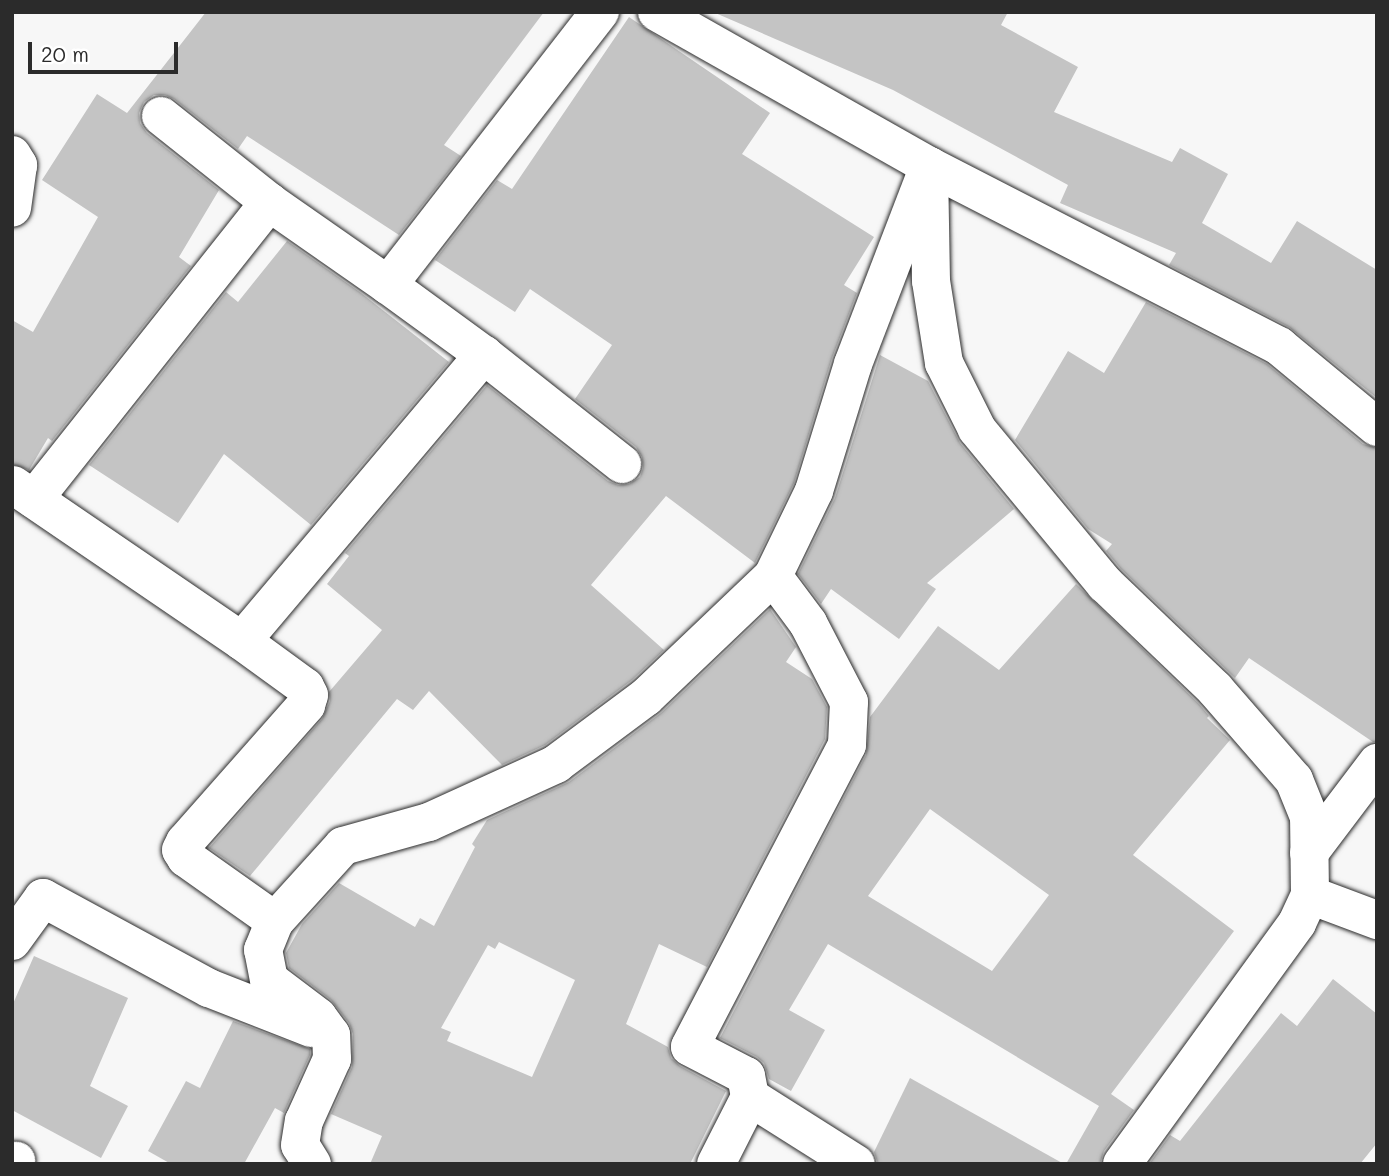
<!DOCTYPE html>
<style>
body{margin:0}
#map{position:relative;width:1389px;height:1176px;overflow:hidden;background:#f7f7f7;font-family:Mali,sans-serif}
div>[style]{position:absolute}
.building>*{inset:0;background:#c4c4c4}
.roads{filter:drop-shadow(0 0 2px #2b2b2b) drop-shadow(0 0 2px #2b2b2b)}
.minor>*{height:38px;margin:-19px;padding:0 19px;transform-origin:19px;border-radius:19px;background:#fff}
span{translate:-50% -50%;white-space:nowrap;text-align:center;line-height:1.15;-webkit-text-stroke:5px #fff;paint-order:stroke}
.frame{position:absolute;inset:0;border:14px solid #2b2b2b;pointer-events:none}
.scale{position:absolute;left:28px;top:42px;width:150px;height:32px;box-sizing:border-box;border:4px solid #2b2b2b;border-top:0;padding-left:9px;font-size:21px;line-height:24px;white-space:nowrap;color:#2b2b2b;-webkit-text-stroke:5px #fff;paint-order:stroke}
</style>
<div id="map">
<div class="building">
<i style="clip-path:polygon(206px 12px,544px 12px,444px 145px,461px 156px,399px 235px,247px 136px,238px 149px,174px 99px,165px 95px,154px 95px,144px 102px,139px 113px,140px 123px,147px 133px,219px 190px,179px 257px,191px 266px,52px 441px,48px 438px,29px 470px,12px 464px,12px 320px,33px 332px,98px 217px,42px 180px,97px 94px,127px 113px)"></i>
<i style="clip-path:polygon(713px 12px,1008px 12px,1001px 25px,1078px 67px,1054px 112px,1172px 162px,1180px 148px,1228px 174px,1202px 223px,1271px 263px,1297px 221px,1377px 270px,1377px 398px,1289px 327px,1169px 265px,1176px 253px,1060px 203px,1068px 185px,893px 90px)"></i>
<i style="clip-path:polygon(629px 17px,770px 113px,742px 154px,874px 237px,844px 285px,857px 293px,832px 358px,794px 483px,755px 563px,666px 496px,591px 585px,664px 650px,632px 680px,545px 745px,502px 765px,429px 691px,413px 710px,397px 699px,250px 876px,209px 848px,322px 719px,330px 701px,329px 692px,382px 630px,327px 584px,349px 556px,345px 553px,487px 385px,608px 481px,618px 485px,629px 484px,640px 477px,643px 468px,642px 457px,636px 447px,575px 399px,612px 345px,530px 289px,515px 312px,435px 260px,497px 180px,512px 189px)"></i>
<i style="clip-path:polygon(287px 241px,361px 293px,449px 362px,311px 525px,224px 454px,178px 523px,89px 465px,226px 292px,238px 302px)"></i>
<i style="clip-path:polygon(1146px 302px,1267px 364px,1363px 444px,1377px 448px,1377px 742px,1373px 742px,1249px 658px,1235px 678px,1121px 569px,1106px 551px,1112px 544px,1088px 529px,1015px 440px,1068px 351px,1104px 373px)"></i>
<i style="clip-path:polygon(880px 355px,928px 381px,960px 443px,1014px 509px,927px 583px,936px 589px,899px 639px,831px 589px,821px 604px,798px 574px,835px 498px)"></i>
<i style="clip-path:polygon(evenodd,1076px 584px,1199px 704px,1209px 716px,1207px 718px,1230px 740px,1133px 855px,1234px 931px,1111px 1094px,1134px 1110px,1104px 1151px,1100px 1164px,1066px 1164px,1099px 1106px,828px 944px,789px 1010px,825px 1030px,791px 1091px,769px 1079px,764px 1063px,757px 1057px,720px 1038px,866px 755px,870px 717px,938px 626px,999px 670px,1076px 584px,930px 809px,1049px 895px,992px 971px,868px 896px,930px 809px)"></i>
<i style="clip-path:polygon(evenodd,770px 609px,796px 647px,786px 662px,812px 679px,827px 707px,825px 739px,707px 967px,659px 944px,626px 1024px,668px 1047px,671px 1058px,680px 1066px,726px 1091px,690px 1164px,370px 1164px,382px 1136px,331px 1114px,352px 1067px,353px 1034px,349px 1023px,331px 1000px,289px 968px,286px 953px,302px 924px,339px 883px,415px 927px,420px 918px,434px 926px,475px 847px,472px 844px,487px 820px,569px 782px,661px 713px,770px 609px,499px 942px,575px 980px,532px 1077px,447px 1041px,451px 1032px,441px 1028px,488px 945px,495px 949px,499px 942px)"></i>
<i style="clip-path:polygon(34px 956px,128px 998px,90px 1086px,128px 1106px,101px 1158px,12px 1110px,12px 1006px)"></i>
<i style="clip-path:polygon(1333px 979px,1377px 1014px,1377px 1143px,1360px 1164px,1149px 1164px,1170px 1135px,1180px 1141px,1281px 1013px,1297px 1026px)"></i>
<i style="clip-path:polygon(233px 1021px,310px 1049px,310px 1055px,284px 1113px,275px 1108px,244px 1164px,171px 1164px,148px 1151px,186px 1081px,200px 1088px)"></i>
<i style="clip-path:polygon(910px 1078px,1064px 1164px,878px 1164px,874px 1152px)"></i>
</div>
<div class="roads">
<div class="minor">
<i style="left:657px;top:12px;width:313px;rotate:29.5deg"></i>
<i style="left:929px;top:166px;width:212px;rotate:111deg"></i>
<i style="left:853px;top:364px;width:133px;rotate:107.1deg"></i>
<i style="left:814px;top:491px;width:94px;rotate:115.8deg"></i>
<i style="left:161px;top:116px;width:138px;rotate:38.5deg"></i>
<i style="left:269px;top:202px;width:145px;rotate:34.9deg"></i>
<i style="left:388px;top:285px;width:346px;rotate:-52.2deg"></i>
<i style="left:12px;top:155px;width:12px;rotate:59deg"></i>
<i style="left:18px;top:165px;width:43px;rotate:97.9deg"></i>
<i style="left:484px;top:355px;width:176px;rotate:38.3deg"></i>
<i style="left:13px;top:485px;width:277px;rotate:34.3deg"></i>
<i style="left:34px;top:499px;width:379px;rotate:-51.6deg"></i>
<i style="left:1309px;top:853px;width:113px;rotate:-52.9deg"></i>
<i style="left:1310px;top:895px;width:72px;rotate:20.5deg"></i>
<i style="left:275px;top:921px;width:109px;rotate:-144.7deg"></i>
<i style="left:186px;top:858px;width:9px;rotate:-122deg"></i>
<i style="left:181px;top:850px;width:9px;rotate:-63deg"></i>
<i style="left:185px;top:842px;width:183px;rotate:-48.5deg"></i>
<i style="left:306px;top:705px;width:10px;rotate:-73deg"></i>
<i style="left:309px;top:695px;width:9px;rotate:-117deg"></i>
<i style="left:305px;top:687px;width:78px;rotate:-143.9deg"></i>
<i style="left:242px;top:641px;width:375px;rotate:-49.8deg"></i>
<i style="left:484px;top:355px;width:119px;rotate:-143.9deg"></i>
<i style="left:12px;top:941px;width:53px;rotate:-54.2deg"></i>
<i style="left:43px;top:898px;width:189px;rotate:28.5deg"></i>
<i style="left:209px;top:988px;width:110px;rotate:21.4deg"></i>
<i style="left:750px;top:1097px;width:125px;rotate:32.3deg"></i>
<i style="left:14px;top:1164px;width:4px;rotate:-56deg"></i>
<i style="left:312px;top:1164px;width:22px;rotate:-122deg"></i>
<i style="left:300px;top:1145px;width:24px;rotate:-81deg"></i>
<i style="left:304px;top:1121px;width:68px;rotate:-65.7deg"></i>
<i style="left:332px;top:1059px;width:24px;rotate:-92deg"></i>
<i style="left:331px;top:1035px;width:22px;rotate:-126deg"></i>
<i style="left:318px;top:1017px;width:61px;rotate:-142.9deg"></i>
<i style="left:269px;top:980px;width:31px;rotate:-101deg"></i>
<i style="left:263px;top:950px;width:31px;rotate:-68deg"></i>
<i style="left:275px;top:921px;width:101px;rotate:-47.8deg"></i>
<i style="left:343px;top:846px;width:89px;rotate:-15.6deg"></i>
<i style="left:429px;top:822px;width:140px;rotate:-24.5deg"></i>
<i style="left:556px;top:764px;width:112px;rotate:-36.7deg"></i>
<i style="left:646px;top:697px;width:175px;rotate:-43.6deg"></i>
<i style="left:773px;top:576px;width:59px;rotate:53.3deg"></i>
<i style="left:808px;top:623px;width:89px;rotate:62.6deg"></i>
<i style="left:849px;top:702px;width:43px;rotate:92.7deg"></i>
<i style="left:847px;top:745px;width:340px;rotate:117.5deg"></i>
<i style="left:690px;top:1047px;width:63px;rotate:27.4deg"></i>
<i style="left:746px;top:1076px;width:21px;rotate:79deg"></i>
<i style="left:750px;top:1097px;width:75px;rotate:116.9deg"></i>
<i style="left:1122px;top:1164px;width:298px;rotate:-54deg"></i>
<i style="left:1297px;top:923px;width:31px;rotate:-65deg"></i>
<i style="left:1310px;top:895px;width:78px;rotate:-90.7deg"></i>
<i style="left:1309px;top:817px;width:40px;rotate:-112deg"></i>
<i style="left:1294px;top:780px;width:121px;rotate:-131deg"></i>
<i style="left:1215px;top:689px;width:152px;rotate:-136.3deg"></i>
<i style="left:1105px;top:584px;width:201px;rotate:-129.6deg"></i>
<i style="left:977px;top:429px;width:74px;rotate:-116.6deg"></i>
<i style="left:944px;top:363px;width:83px;rotate:-99deg"></i>
<i style="left:931px;top:281px;width:115px;rotate:-91deg"></i>
<i style="left:929px;top:166px;width:394px;rotate:27.2deg"></i>
<i style="left:1279px;top:346px;width:127px;rotate:39.6deg"></i>
</div>
</div>
<div class="frame"></div>
<div class="scale">20 m</div>
</div>
